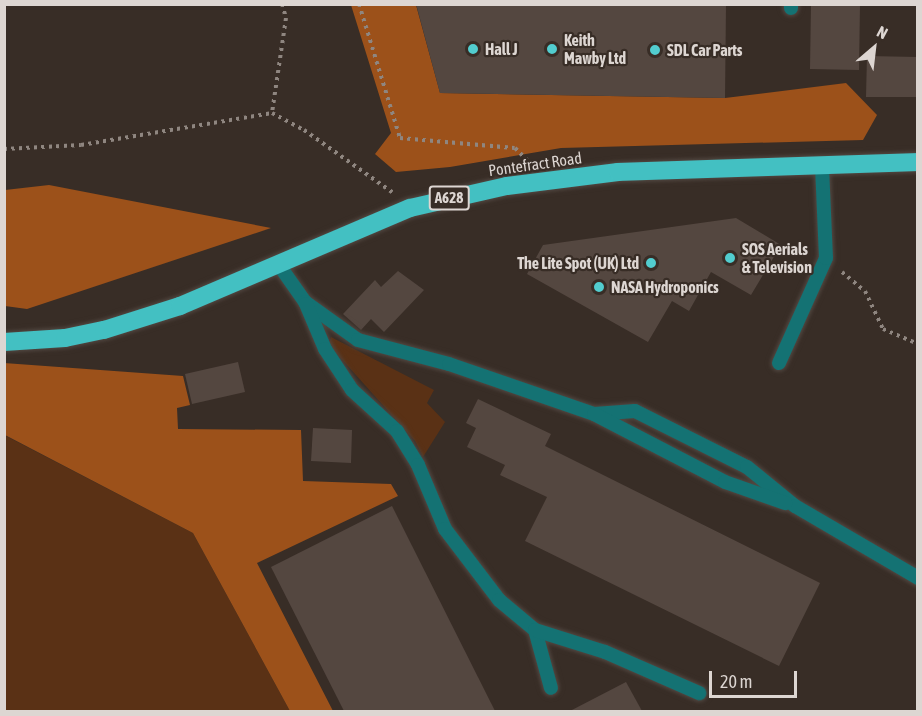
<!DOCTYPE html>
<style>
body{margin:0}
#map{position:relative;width:922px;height:716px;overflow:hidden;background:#382d26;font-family:"Asap Condensed",sans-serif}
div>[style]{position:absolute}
.green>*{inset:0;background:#5a3115}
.forest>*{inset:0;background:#9c511a}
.building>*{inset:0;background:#544740}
.path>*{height:4px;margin-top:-2px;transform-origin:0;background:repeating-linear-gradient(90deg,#8f8680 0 3px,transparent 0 7.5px)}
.roads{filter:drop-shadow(0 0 2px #524842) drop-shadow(0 0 2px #524842)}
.lane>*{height:14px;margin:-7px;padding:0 7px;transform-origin:7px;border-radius:7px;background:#147273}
.highway>*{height:18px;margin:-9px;padding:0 9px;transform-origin:9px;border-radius:9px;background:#43c0c2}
.dots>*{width:16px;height:16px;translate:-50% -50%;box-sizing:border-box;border:3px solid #382d26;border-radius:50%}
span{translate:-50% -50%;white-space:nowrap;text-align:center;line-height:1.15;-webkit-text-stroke:4.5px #382d26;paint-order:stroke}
.shield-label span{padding:2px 4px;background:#382d26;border:2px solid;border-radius:4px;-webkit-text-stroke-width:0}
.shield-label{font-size:15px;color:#ddd6d2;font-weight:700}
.poi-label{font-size:16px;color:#ddd6d2;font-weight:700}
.left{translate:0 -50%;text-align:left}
.right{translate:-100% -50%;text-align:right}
.street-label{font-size:16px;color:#ddd6d2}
.frame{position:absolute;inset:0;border:6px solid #ddd6d2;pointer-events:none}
.north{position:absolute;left:844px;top:18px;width:60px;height:60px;-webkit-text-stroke:4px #382d26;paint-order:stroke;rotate:28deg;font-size:16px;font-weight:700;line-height:24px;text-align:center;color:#ddd6d2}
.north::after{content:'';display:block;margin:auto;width:21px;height:27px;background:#ddd6d2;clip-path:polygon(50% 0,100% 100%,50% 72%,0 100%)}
.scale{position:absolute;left:709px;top:671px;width:88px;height:27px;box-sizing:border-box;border:3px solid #ddd6d2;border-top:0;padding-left:8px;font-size:18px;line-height:21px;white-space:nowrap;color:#ddd6d2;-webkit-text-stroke:4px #382d26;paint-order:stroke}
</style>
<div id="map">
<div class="green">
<i style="clip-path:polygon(331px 337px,434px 390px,427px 403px,445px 422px,423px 457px,415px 441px,329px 345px)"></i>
<i style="clip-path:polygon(4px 435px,193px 533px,290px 711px,5px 711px)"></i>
</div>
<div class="forest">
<i style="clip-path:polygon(351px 5px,416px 5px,440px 93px,725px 98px,846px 83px,877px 115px,863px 140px,561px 148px,450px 167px,396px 172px,375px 154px,391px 133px)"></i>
<i style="clip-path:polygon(49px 185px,271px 228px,27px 309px,5px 306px,5px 190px)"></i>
<i style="clip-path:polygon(4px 363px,183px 376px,190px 405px,177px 408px,178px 429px,301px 430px,303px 481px,391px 484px,398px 496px,257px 563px,333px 711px,290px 711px,193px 533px,5px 435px)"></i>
</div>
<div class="building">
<i style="clip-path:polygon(416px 4px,726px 4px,725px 98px,440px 93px)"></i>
<i style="clip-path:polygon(811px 4px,860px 4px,859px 70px,810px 69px)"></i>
<i style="clip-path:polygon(867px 56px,918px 57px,918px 97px,866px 97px)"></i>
<i style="clip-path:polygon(736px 218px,781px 245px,751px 295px,711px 272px,689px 311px,672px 301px,648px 342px,527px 274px,543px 245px)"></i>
<i style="clip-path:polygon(398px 271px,424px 290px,384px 332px,371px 319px,361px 330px,343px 314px,375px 280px,381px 287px)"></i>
<i style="clip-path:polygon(238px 362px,245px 392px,192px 404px,185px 374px)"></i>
<i style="clip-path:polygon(478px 399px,551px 434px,545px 446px,820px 583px,779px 666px,525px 541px,547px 497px,500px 475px,505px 465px,467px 447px,476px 428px,466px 423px)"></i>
<i style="clip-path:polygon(313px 428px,352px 430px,351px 463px,311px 461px)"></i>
<i style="clip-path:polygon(392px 506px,495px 711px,344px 711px,271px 567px)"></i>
<i style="clip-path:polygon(626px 682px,642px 711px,570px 711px)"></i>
</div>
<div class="path">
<i style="left:282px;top:4px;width:15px;rotate:74deg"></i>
<i style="left:286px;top:18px;width:96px;rotate:98.4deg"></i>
<i style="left:272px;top:113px;width:36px;rotate:28deg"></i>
<i style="left:304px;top:130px;width:108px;rotate:35.2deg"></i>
<i style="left:359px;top:4px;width:140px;rotate:73deg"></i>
<i style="left:400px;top:138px;width:115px;rotate:5deg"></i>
<i style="left:515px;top:148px;width:17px;rotate:45deg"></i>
<i style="left:4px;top:149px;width:77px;rotate:-3deg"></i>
<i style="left:81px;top:145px;width:194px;rotate:-9.5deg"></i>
<i style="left:842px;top:272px;width:30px;rotate:40deg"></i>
<i style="left:865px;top:291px;width:42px;rotate:64.7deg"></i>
<i style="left:883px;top:329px;width:38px;rotate:23deg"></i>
</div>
<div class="roads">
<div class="lane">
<i style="left:791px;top:4px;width:4px;rotate:90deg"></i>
<i style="left:279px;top:265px;width:45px;rotate:54.9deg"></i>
<i style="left:305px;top:302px;width:65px;rotate:35.6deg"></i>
<i style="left:358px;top:340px;width:94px;rotate:14.8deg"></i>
<i style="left:449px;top:364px;width:153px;rotate:19deg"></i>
<i style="left:594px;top:414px;width:41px;rotate:-4.2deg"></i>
<i style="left:635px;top:411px;width:125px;rotate:26.6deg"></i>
<i style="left:747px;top:467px;width:62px;rotate:39.1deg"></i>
<i style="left:795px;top:506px;width:143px;rotate:30.3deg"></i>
<i style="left:306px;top:304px;width:49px;rotate:67.1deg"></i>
<i style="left:325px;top:349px;width:49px;rotate:56.6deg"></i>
<i style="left:352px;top:390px;width:61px;rotate:42.3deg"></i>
<i style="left:397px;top:431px;width:40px;rotate:58deg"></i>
<i style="left:418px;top:465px;width:69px;rotate:67.1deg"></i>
<i style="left:445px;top:529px;width:89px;rotate:52.7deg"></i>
<i style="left:499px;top:600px;width:47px;rotate:39.8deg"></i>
<i style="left:535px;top:630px;width:60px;rotate:74.6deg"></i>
<i style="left:779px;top:363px;width:115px;rotate:-65.9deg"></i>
<i style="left:826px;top:258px;width:93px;rotate:-92.5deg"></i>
<i style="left:594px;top:414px;width:148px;rotate:27.4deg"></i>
<i style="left:725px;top:482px;width:64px;rotate:19.3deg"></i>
<i style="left:535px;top:630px;width:73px;rotate:17.4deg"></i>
<i style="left:605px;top:652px;width:103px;rotate:23.6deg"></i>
</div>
<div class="highway">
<i style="left:4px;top:342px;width:61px;rotate:-3.8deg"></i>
<i style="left:65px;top:338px;width:40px;rotate:-12deg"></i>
<i style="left:104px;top:330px;width:80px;rotate:-17.5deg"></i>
<i style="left:180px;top:306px;width:250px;rotate:-23.1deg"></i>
<i style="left:410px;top:208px;width:99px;rotate:-12.8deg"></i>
<i style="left:507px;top:186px;width:112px;rotate:-7.2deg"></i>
<i style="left:618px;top:172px;width:300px;rotate:-1.9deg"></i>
</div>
</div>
<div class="dots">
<i style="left:473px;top:49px;background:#52cdcf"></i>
<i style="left:552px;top:49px;background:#52cdcf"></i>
<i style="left:655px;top:50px;background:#52cdcf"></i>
<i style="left:730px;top:258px;background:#52cdcf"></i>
<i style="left:651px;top:263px;background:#52cdcf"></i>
<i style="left:599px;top:287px;background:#52cdcf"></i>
</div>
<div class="shield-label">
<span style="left:449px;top:198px">A628</span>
</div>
<div class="poi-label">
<span class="left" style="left:564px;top:49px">Keith<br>Mawby Ltd</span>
<span class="left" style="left:485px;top:49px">Hall J</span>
<span class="left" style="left:667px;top:50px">SDL Car Parts</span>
<span class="left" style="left:742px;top:258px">SOS Aerials<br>&amp; Television</span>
<span class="right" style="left:639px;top:263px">The Lite Spot (UK) Ltd</span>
<span class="left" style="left:611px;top:287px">NASA Hydroponics</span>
</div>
<div class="street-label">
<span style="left:535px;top:164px;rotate:-8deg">Pontefract Road</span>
</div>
<div class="frame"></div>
<div class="north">N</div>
<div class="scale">20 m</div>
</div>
